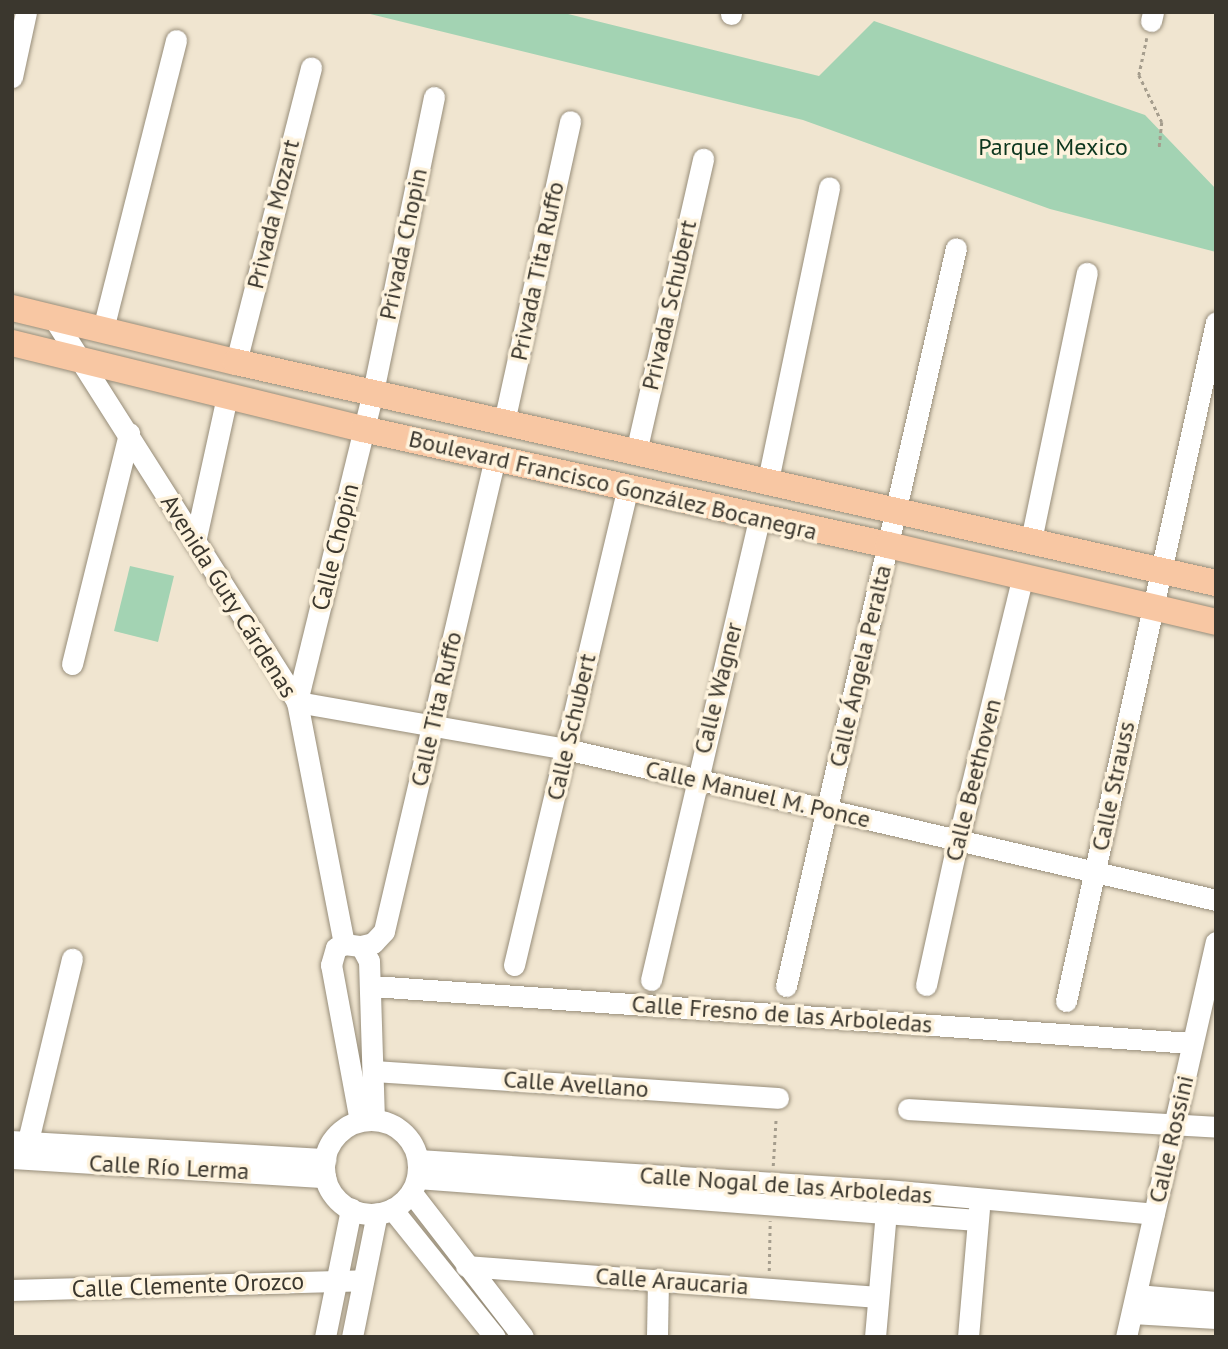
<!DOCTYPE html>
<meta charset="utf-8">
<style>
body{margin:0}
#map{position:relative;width:1228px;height:1349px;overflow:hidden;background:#f0e5d0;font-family:"PT Sans",sans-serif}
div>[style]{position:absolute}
.green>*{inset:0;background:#a3d3b3}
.path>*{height:2.5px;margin-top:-1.25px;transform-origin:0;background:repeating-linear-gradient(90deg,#a59d8d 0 3.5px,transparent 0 7px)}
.roads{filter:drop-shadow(0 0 2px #978d79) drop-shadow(0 0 2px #978d79)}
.minor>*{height:21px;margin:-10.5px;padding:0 10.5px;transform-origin:10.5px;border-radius:10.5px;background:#fff}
.minor>.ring{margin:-10.5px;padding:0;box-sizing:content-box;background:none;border:21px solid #fff;border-radius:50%}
.major>*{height:26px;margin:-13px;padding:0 13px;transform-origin:13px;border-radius:13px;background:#f8c7a3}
span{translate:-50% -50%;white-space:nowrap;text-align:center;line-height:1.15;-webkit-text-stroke:7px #fef3dd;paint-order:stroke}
.park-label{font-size:24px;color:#0c361e}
.street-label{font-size:24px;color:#3b372e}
.frame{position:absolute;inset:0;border:14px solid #3b372e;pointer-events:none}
</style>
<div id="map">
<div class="green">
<i style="clip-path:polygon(362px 12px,560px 12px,819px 76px,874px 21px,1145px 115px,1216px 189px,1216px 252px,1050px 209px,803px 120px)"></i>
<i style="clip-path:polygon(130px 566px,174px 576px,158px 642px,114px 631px)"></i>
</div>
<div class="path">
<i style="left:1147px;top:38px;width:38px;rotate:102deg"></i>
<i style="left:1139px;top:75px;width:52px;rotate:63.9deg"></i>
<i style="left:1162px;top:122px;width:27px;rotate:96deg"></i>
<i style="left:773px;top:1166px;width:49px;rotate:-86.5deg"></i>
<i style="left:769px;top:1271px;width:50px;rotate:-88.9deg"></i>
</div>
<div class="roads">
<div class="minor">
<i style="left:731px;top:14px;width:2px;rotate:-90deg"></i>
<i style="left:1151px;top:21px;width:9px;rotate:-77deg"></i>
<i style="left:12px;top:77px;width:66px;rotate:-77.8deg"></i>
<i style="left:434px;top:97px;width:301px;rotate:101.7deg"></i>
<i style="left:373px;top:392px;width:319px;rotate:103.8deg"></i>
<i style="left:297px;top:702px;width:273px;rotate:9.9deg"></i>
<i style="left:566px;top:749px;width:667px;rotate:13.08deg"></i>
<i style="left:53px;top:317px;width:456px;rotate:57.6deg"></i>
<i style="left:297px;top:702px;width:247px;rotate:79deg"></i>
<i style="left:103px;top:329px;width:298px;rotate:-75.8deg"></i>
<i style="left:236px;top:362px;width:304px;rotate:-75.7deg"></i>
<i style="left:504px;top:422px;width:308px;rotate:-77.6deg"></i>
<i style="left:636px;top:452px;width:301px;rotate:-77.1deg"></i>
<i style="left:768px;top:480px;width:299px;rotate:-78.2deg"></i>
<i style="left:1031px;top:540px;width:273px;rotate:-78.2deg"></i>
<i style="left:195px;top:542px;width:148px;rotate:-77.6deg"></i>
<i style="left:72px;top:664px;width:238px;rotate:-76.1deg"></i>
<i style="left:361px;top:946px;width:12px;rotate:-14deg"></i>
<i style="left:373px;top:943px;width:16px;rotate:-47deg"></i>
<i style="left:384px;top:931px;width:485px;rotate:-76.8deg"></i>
<i style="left:514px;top:965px;width:489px;rotate:-76.6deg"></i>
<i style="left:651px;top:980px;width:473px;rotate:-76.8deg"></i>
<i style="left:926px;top:985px;width:148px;rotate:-77.6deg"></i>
<i style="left:958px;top:840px;width:272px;rotate:-76.2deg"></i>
<i style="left:372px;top:986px;width:822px;rotate:3.98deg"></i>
<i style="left:786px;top:986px;width:757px;rotate:-77.03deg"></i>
<i style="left:1066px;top:1001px;width:695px;rotate:-77.54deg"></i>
<i style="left:373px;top:1071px;width:406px;rotate:3.8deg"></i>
<i style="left:908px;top:1109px;width:309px;rotate:3.3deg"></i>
<i class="ring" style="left:324px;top:1120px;width:73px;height:73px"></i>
<i style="left:360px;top:1121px;width:159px;rotate:-100.5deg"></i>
<i style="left:331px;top:965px;width:18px;rotate:-74deg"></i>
<i style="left:336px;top:948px;width:9px;rotate:-27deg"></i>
<i style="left:344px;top:944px;width:17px;rotate:7deg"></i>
<i style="left:361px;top:946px;width:17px;rotate:62deg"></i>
<i style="left:369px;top:961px;width:159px;rotate:88.2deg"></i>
<i style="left:12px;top:1141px;width:314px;rotate:3.3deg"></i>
<i style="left:25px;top:1153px;width:200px;rotate:-76.4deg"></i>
<i style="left:12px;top:1158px;width:314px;rotate:3.5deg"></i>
<i style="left:418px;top:1160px;width:470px;rotate:3.7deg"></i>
<i style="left:887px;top:1190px;width:268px;rotate:5.1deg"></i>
<i style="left:417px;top:1178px;width:562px;rotate:4.29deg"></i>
<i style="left:411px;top:1192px;width:183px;rotate:52.3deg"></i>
<i style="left:392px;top:1209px;width:164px;rotate:51.2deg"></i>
<i style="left:466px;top:1266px;width:413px;rotate:4.3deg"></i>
<i style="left:12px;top:1290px;width:351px;rotate:-1.6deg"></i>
<i style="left:1137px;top:1295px;width:79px;rotate:5.1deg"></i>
<i style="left:1132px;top:1313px;width:84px;rotate:3.4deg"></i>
<i style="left:325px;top:1337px;width:131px;rotate:-78.5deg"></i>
<i style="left:352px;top:1337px;width:126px;rotate:-78.6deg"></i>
<i style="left:657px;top:1337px;width:58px;rotate:-89deg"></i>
<i style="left:875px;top:1337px;width:139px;rotate:-85deg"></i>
<i style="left:968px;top:1337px;width:128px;rotate:-85.1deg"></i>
<i style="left:1126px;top:1337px;width:405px;rotate:-77.2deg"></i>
</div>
<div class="major">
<i style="left:12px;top:308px;width:230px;rotate:13.6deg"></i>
<i style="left:236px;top:362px;width:1005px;rotate:12.71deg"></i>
<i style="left:12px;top:343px;width:361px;rotate:13.8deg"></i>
<i style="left:363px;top:429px;width:538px;rotate:12.46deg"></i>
<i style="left:888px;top:545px;width:337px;rotate:13.2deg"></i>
</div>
</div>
<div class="park-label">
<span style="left:1053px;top:147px">Parque Mexico</span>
</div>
<div class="street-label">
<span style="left:273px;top:214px;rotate:-76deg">Privada Mozart</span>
<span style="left:403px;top:244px;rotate:-78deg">Privada Chopin</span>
<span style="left:537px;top:271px;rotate:-78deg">Privada Tita Ruffo</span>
<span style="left:669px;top:305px;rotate:-77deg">Privada Schubert</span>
<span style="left:613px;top:485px;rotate:13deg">Boulevard Francisco González Bocanegra</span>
<span style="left:335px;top:547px;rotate:-76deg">Calle Chopin</span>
<span style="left:229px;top:596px;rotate:58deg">Avenida Guty Cárdenas</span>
<span style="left:860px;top:666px;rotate:-77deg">Calle Ángela Peralta</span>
<span style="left:718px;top:688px;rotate:-76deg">Calle Wagner</span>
<span style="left:436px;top:709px;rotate:-77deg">Calle Tita Ruffo</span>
<span style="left:571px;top:727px;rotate:-77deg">Calle Schubert</span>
<span style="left:973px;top:780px;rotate:-76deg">Calle Beethoven</span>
<span style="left:1113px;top:786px;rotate:-78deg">Calle Strauss</span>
<span style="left:758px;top:794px;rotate:13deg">Calle Manuel M. Ponce</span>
<span style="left:782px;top:1014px;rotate:4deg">Calle Fresno de las Arboledas</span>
<span style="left:576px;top:1084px;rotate:4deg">Calle Avellano</span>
<span style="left:1171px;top:1139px;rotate:-77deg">Calle Rossini</span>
<span style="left:169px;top:1167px;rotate:3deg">Calle Río Lerma</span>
<span style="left:786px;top:1185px;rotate:4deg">Calle Nogal de las Arboledas</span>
<span style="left:672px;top:1281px;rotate:4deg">Calle Araucaria</span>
<span style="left:188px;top:1285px;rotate:-2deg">Calle Clemente Orozco</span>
</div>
<div class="frame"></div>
</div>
